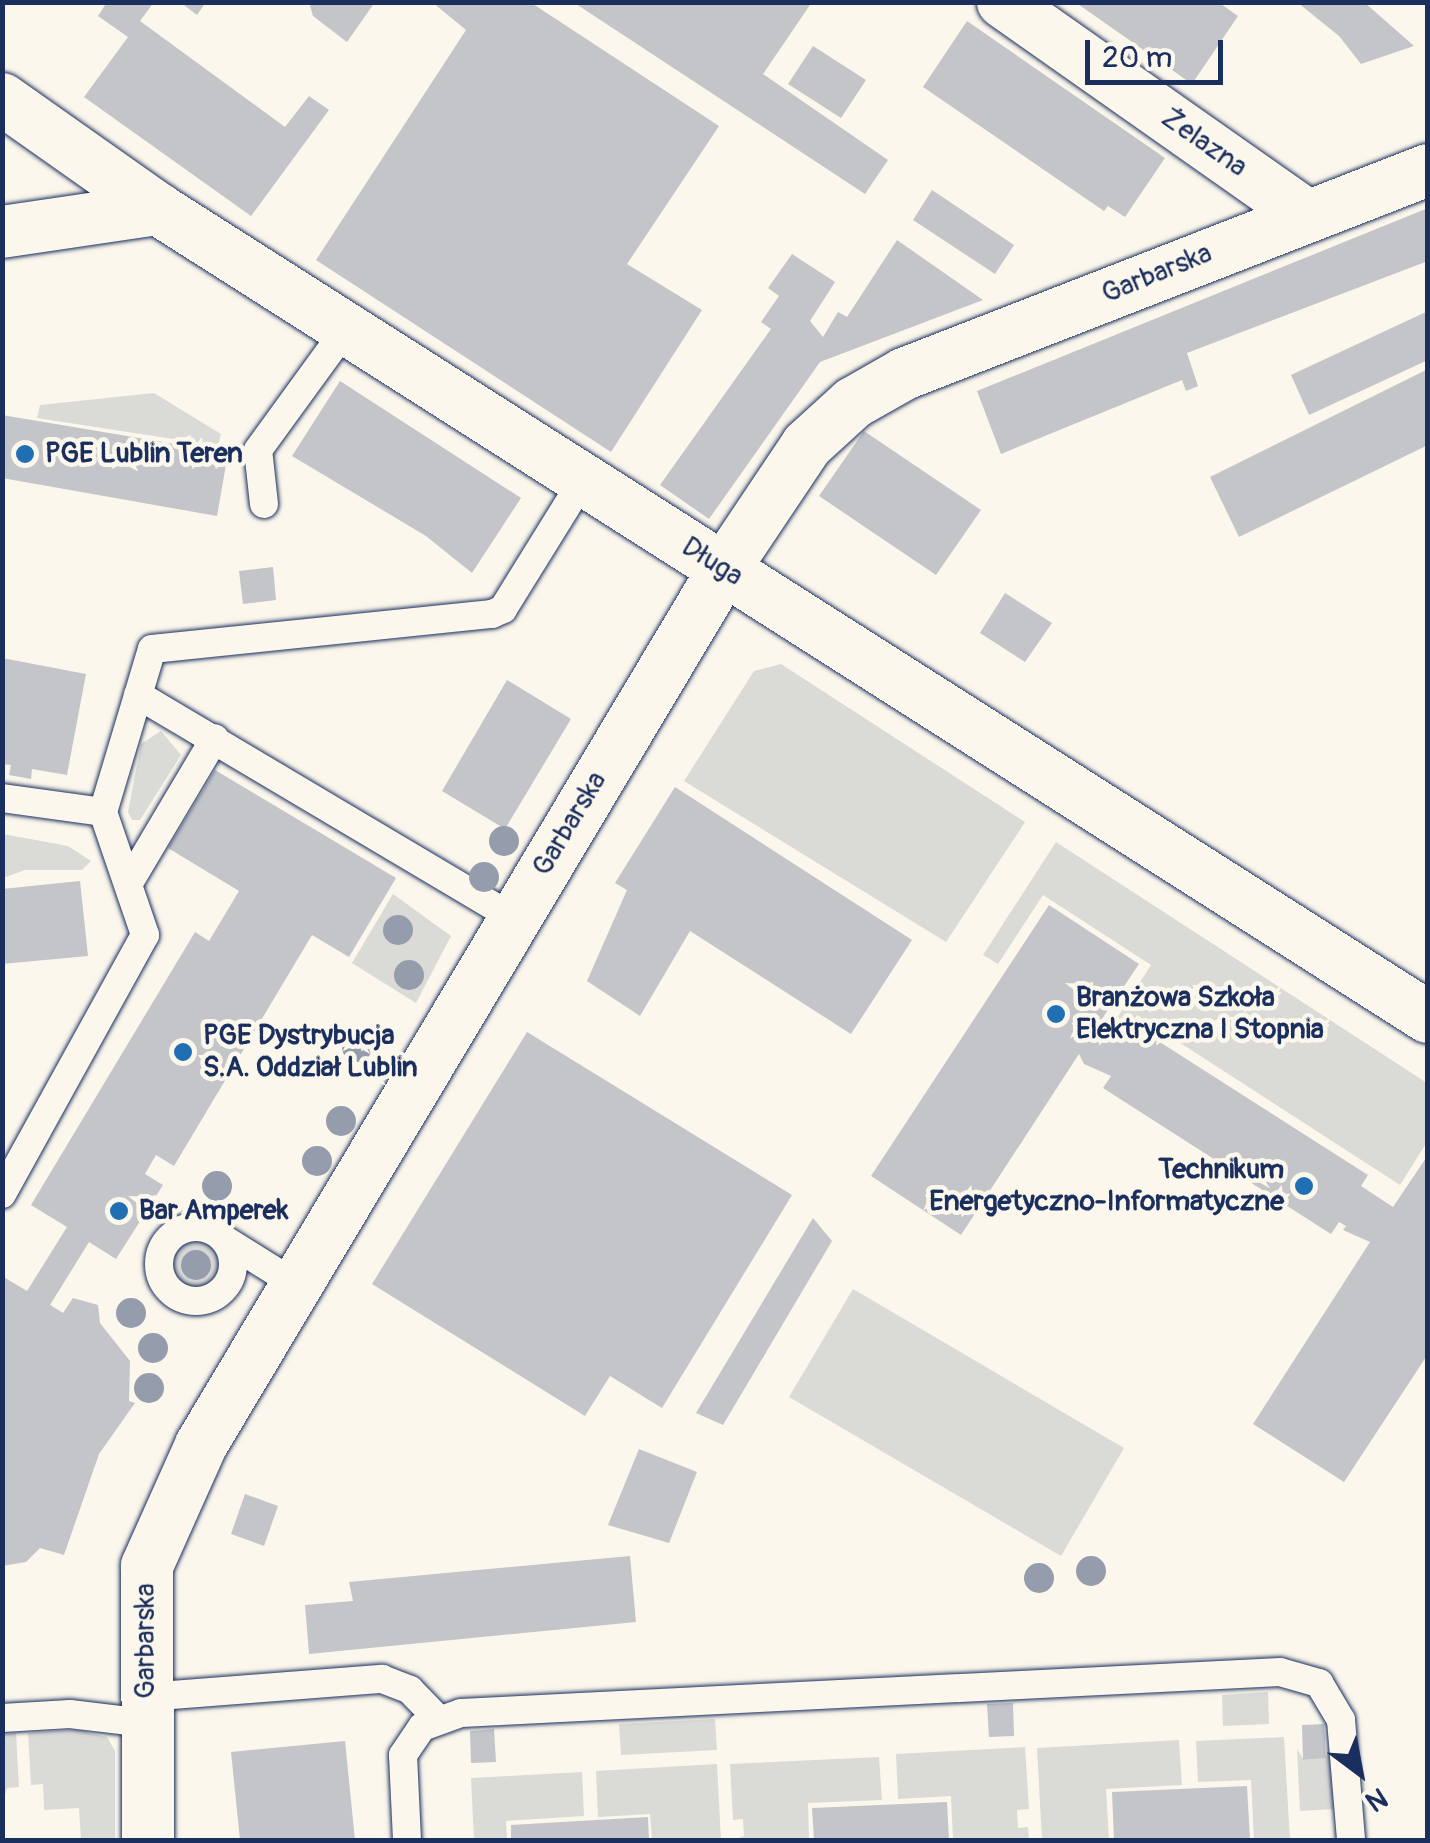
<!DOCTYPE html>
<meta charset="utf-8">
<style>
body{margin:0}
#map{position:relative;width:1430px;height:1843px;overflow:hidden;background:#fbf7ec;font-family:Pangolin,sans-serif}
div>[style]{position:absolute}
.green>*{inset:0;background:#dadad7}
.round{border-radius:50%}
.building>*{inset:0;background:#c3c5c9}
.roads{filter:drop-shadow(0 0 2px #1b2f5e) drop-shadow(0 0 2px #1b2f5e)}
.service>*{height:28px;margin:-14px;padding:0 14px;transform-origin:14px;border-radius:14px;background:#fbf7ec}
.service>.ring{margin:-14px;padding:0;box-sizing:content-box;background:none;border:28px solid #fbf7ec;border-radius:50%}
.minor>*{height:52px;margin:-26px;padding:0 26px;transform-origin:26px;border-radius:26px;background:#fbf7ec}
.trees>*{width:30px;height:30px;margin:-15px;border-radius:50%;background:#959cab}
.dots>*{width:28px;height:28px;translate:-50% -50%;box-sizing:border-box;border:5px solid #fbf7ec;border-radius:50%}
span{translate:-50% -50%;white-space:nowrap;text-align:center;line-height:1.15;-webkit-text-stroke:9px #fbf7ec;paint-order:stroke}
.street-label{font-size:28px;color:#1b2f5e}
.poi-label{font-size:28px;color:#1b2f5e;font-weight:700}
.left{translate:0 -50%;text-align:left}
.right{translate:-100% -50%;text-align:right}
.frame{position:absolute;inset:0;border:5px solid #1b2f5e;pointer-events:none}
.north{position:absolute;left:1310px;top:1723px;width:100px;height:100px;-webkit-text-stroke:8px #fbf7ec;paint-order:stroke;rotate:148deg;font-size:28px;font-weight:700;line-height:40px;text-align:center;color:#1b2f5e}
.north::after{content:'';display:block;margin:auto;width:35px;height:45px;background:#1b2f5e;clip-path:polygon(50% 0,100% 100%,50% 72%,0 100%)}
.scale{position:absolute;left:1085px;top:40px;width:138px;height:45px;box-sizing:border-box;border:5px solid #1b2f5e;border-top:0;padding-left:12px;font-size:30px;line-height:35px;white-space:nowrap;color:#1b2f5e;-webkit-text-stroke:8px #fbf7ec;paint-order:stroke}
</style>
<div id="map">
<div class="green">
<i style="clip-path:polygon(154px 393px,221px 434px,218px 446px,37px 418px,40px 405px)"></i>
<i style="clip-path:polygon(781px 664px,1025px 822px,946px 942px,684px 781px,754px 671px)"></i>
<i style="clip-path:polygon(161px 731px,181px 755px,140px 820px,132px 820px,128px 812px,141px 744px)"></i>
<i style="clip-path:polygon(3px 834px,68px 846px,91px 861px,82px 870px,25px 870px,3px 878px)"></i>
<i style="clip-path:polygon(1056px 842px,1427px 1083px,1427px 1142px,1400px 1185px,1137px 1015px,1130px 1026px,1117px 1018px,1151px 965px,1043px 895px,998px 964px,983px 955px)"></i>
<i style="clip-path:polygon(393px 894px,451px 936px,416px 1003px,352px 963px)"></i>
<i class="round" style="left:170px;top:1239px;width:50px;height:50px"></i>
<i style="clip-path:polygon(853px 1289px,1124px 1448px,1061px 1556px,789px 1397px)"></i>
<i style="clip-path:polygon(1268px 1692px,1269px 1724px,1223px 1726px,1222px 1695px)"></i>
<i style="clip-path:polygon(715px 1719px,717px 1750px,621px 1755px,619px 1724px)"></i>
<i style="clip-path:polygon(76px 1730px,107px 1737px,115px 1751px,115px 1840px,81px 1840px,79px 1808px,44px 1810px,43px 1784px,31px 1785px,28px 1733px)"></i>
<i style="clip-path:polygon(16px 1733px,19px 1787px,7px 1788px,3px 1802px,3px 1734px)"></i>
<i style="clip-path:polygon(1284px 1737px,1290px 1840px,1254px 1840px,1251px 1780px,1198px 1782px,1196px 1741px)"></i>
<i style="clip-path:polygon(1179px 1740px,1182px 1785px,1106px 1789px,1109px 1840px,1042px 1840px,1037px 1748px)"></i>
<i style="clip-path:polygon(1025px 1747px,1029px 1809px,1017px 1810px,1018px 1828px,1028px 1827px,1029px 1840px,953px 1840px,951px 1796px,898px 1799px,896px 1754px)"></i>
<i style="clip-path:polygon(1330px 1747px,1334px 1809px,1300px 1811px,1297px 1749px,1304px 1760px,1325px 1758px)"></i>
<i style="clip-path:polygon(879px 1757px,882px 1800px,808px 1803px,809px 1840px,733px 1840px,744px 1836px,743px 1819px,733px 1820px,730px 1764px)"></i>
<i style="clip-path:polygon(717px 1764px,721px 1840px,652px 1840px,650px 1814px,598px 1817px,596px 1771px)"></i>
<i style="clip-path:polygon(582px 1772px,584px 1816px,506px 1821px,507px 1840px,474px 1840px,471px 1778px)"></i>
</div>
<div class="building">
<i style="clip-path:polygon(107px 2px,154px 2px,140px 21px,285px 127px,309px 96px,329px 110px,251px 216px,84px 97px,128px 37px,98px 16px)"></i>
<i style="clip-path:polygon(180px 2px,206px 2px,197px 15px)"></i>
<i style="clip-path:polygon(309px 2px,375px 2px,347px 42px,313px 16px)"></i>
<i style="clip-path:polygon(432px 2px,530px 2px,719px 126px,627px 264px,702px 310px,611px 452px,316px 260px,466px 30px)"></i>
<i style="clip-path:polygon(573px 2px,812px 2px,763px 74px,888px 160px,865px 194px)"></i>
<i style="clip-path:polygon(1075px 2px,1218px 2px,1238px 16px,1192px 84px)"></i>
<i style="clip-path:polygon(1297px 2px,1364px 2px,1414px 46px,1361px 64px,1339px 36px)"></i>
<i style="clip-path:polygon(967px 21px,1165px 158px,1125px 217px,1108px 206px,1104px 211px,923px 87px)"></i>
<i style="clip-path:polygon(813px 46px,866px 80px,841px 118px,788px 84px)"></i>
<i style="clip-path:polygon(932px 190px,1014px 245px,995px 274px,913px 220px)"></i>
<i style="clip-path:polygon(1428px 208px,1428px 261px,1187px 353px,1198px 386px,1186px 391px,1182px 380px,1001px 454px,977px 391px)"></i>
<i style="clip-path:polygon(897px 240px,983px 300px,820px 362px,709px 519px,660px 485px,771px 329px,761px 322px,779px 296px,768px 288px,792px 254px,835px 282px,810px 321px,823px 337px,838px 312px,847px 317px)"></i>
<i style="clip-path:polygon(1428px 311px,1428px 360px,1309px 415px,1291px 375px)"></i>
<i style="clip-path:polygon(1428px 369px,1428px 445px,1239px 537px,1210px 477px)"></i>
<i style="clip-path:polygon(340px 381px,521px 498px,472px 573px,426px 536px,292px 456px)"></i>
<i style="clip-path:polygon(2px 415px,228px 453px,217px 516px,2px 478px)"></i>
<i style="clip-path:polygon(864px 431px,981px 510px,936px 575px,819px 496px)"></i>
<i style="clip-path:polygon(273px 567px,276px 600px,243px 604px,239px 571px)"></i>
<i style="clip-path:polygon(1005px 593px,1052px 623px,1025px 662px,980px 633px)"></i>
<i style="clip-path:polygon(2px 658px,86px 674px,67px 775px,32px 769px,31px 779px,9px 775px,11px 765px,2px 764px)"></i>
<i style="clip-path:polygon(507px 680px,571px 719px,505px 829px,442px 791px)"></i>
<i style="clip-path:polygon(215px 770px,396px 878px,349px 957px,312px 935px,174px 1166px,156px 1155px,145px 1174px,163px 1185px,116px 1259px,89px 1242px,50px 1305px,63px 1313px,73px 1298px,98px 1305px,100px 1323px,130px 1361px,129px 1401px,135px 1403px,99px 1454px,64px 1555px,40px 1548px,26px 1562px,2px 1566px,2px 1276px,27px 1291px,67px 1227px,31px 1205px,195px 932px,209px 941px,239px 891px,168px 848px)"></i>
<i style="clip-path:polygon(675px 787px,912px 940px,851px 1034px,690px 931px,640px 1016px,587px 981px,627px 890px,615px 883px)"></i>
<i style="clip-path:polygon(80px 881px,88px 956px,2px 964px,2px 889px)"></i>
<i style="clip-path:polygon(1049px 905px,1139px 964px,1102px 1019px,1134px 1040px,1141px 1030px,1368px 1175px,1361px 1186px,1393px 1207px,1428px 1155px,1428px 1354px,1344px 1482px,1253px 1424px,1370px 1242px,1343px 1230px,1346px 1226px,1339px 1222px,1331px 1234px,1103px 1088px,1111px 1076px,1084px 1064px,1079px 1054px,961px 1235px,871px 1176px)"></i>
<i style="clip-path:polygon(527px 1032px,792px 1195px,662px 1408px,610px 1376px,585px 1416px,372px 1284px)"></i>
<i style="clip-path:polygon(813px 1218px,832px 1241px,723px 1425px,696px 1413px)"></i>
<i style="clip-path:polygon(639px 1449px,697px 1472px,669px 1543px,608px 1525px)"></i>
<i style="clip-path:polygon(245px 1494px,278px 1506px,264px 1546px,231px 1534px)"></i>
<i style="clip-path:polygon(630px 1556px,636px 1622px,309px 1654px,305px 1605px,353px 1601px,349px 1582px)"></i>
<i style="clip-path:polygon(1013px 1703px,1014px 1736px,989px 1737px,987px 1704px)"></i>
<i style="clip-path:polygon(1324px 1724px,1326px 1758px,1303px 1760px,1302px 1725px)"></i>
<i style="clip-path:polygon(494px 1729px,496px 1762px,471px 1763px,470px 1731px)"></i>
<i style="clip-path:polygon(345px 1741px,355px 1840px,240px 1840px,231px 1752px)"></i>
<i style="clip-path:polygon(1247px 1786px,1250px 1840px,1114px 1840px,1112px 1792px)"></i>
<i style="clip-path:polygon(947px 1802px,949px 1840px,814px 1840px,812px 1808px)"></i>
<i style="clip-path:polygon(648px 1817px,649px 1840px,511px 1840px,511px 1825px)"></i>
</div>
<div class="roads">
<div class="service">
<i style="left:264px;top:504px;width:54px;rotate:-96.3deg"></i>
<i style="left:258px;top:450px;width:150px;rotate:-54deg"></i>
<i style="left:138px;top:695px;width:436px;rotate:30.7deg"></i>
<i style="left:2px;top:798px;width:102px;rotate:7.9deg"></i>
<i style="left:103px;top:812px;width:130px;rotate:71.1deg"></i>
<i style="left:145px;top:935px;width:296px;rotate:118.9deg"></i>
<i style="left:103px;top:812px;width:170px;rotate:-73.3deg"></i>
<i style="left:152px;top:649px;width:342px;rotate:-5.9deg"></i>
<i style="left:492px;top:614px;width:12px;rotate:-24deg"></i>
<i style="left:503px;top:609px;width:152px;rotate:-58.2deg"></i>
<i style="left:130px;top:881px;width:166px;rotate:-59.3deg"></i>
<i class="ring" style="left:159px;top:1227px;width:46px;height:46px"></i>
<i style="left:225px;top:1240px;width:81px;rotate:31.9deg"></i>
<i style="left:146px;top:1697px;width:237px;rotate:-4.4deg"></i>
<i style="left:382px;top:1679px;width:30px;rotate:21deg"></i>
<i style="left:410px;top:1690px;width:40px;rotate:46deg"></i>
<i style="left:2px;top:1718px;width:68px;rotate:-3.4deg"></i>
<i style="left:70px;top:1714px;width:77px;rotate:6.8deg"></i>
<i style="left:407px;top:1840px;width:85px;rotate:-92.7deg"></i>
<i style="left:403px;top:1755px;width:34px;rotate:-56deg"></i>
<i style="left:422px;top:1727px;width:41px;rotate:-19.7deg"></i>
<i style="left:461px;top:1713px;width:820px;rotate:-2.87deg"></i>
<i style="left:1280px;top:1672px;width:41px;rotate:15.8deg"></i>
<i style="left:1319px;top:1683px;width:43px;rotate:59.3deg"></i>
<i style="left:1341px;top:1720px;width:120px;rotate:85.2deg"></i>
</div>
<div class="minor">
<i style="left:1003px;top:2px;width:370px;rotate:35.1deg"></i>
<i style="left:2px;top:99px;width:191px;rotate:35.2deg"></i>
<i style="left:158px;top:209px;width:1505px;rotate:32.47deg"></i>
<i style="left:2px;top:232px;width:158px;rotate:-8.4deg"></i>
<i style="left:148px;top:1840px;width:274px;rotate:-90.2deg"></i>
<i style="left:147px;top:1566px;width:133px;rotate:-65.9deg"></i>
<i style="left:201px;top:1445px;width:1020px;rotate:-59.16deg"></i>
<i style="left:724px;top:569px;width:149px;rotate:-56.2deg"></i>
<i style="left:807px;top:445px;width:62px;rotate:-42.4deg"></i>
<i style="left:853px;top:403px;width:59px;rotate:-29.6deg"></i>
<i style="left:904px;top:374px;width:562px;rotate:-21.27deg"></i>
</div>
</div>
<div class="trees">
<i style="left:504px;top:841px"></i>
<i style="left:484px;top:877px"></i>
<i style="left:398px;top:930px"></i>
<i style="left:409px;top:975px"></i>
<i style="left:357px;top:1047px"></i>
<i style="left:341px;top:1121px"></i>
<i style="left:317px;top:1161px"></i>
<i style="left:217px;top:1186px"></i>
<i style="left:196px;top:1265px"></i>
<i style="left:131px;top:1313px"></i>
<i style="left:153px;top:1348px"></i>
<i style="left:149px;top:1388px"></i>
<i style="left:1091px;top:1571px"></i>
<i style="left:1039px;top:1578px"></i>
</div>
<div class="dots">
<i style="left:25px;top:454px;background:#1f6fb2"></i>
<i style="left:1056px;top:1014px;background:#1f6fb2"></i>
<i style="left:183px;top:1052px;background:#1f6fb2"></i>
<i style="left:1304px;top:1186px;background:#1f6fb2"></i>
<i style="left:119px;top:1211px;background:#1f6fb2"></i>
</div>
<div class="street-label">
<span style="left:1204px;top:143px;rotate:35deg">Żelazna</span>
<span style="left:1157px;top:274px;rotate:-22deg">Garbarska</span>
<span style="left:712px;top:562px;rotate:32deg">Długa</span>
<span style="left:570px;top:824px;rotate:-59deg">Garbarska</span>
<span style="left:146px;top:1641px;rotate:-90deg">Garbarska</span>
</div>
<div class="poi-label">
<span class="left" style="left:45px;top:454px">PGE Lublin Teren</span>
<span class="left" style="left:1076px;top:1014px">Branżowa Szkoła<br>Elektryczna I Stopnia</span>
<span class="left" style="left:203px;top:1052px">PGE Dystrybucja<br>S.A. Oddział Lublin</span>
<span class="right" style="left:1284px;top:1186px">Technikum<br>Energetyczno-Informatyczne</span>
<span class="left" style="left:139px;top:1211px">Bar Amperek</span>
</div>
<div class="frame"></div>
<div class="north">N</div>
<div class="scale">20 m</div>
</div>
